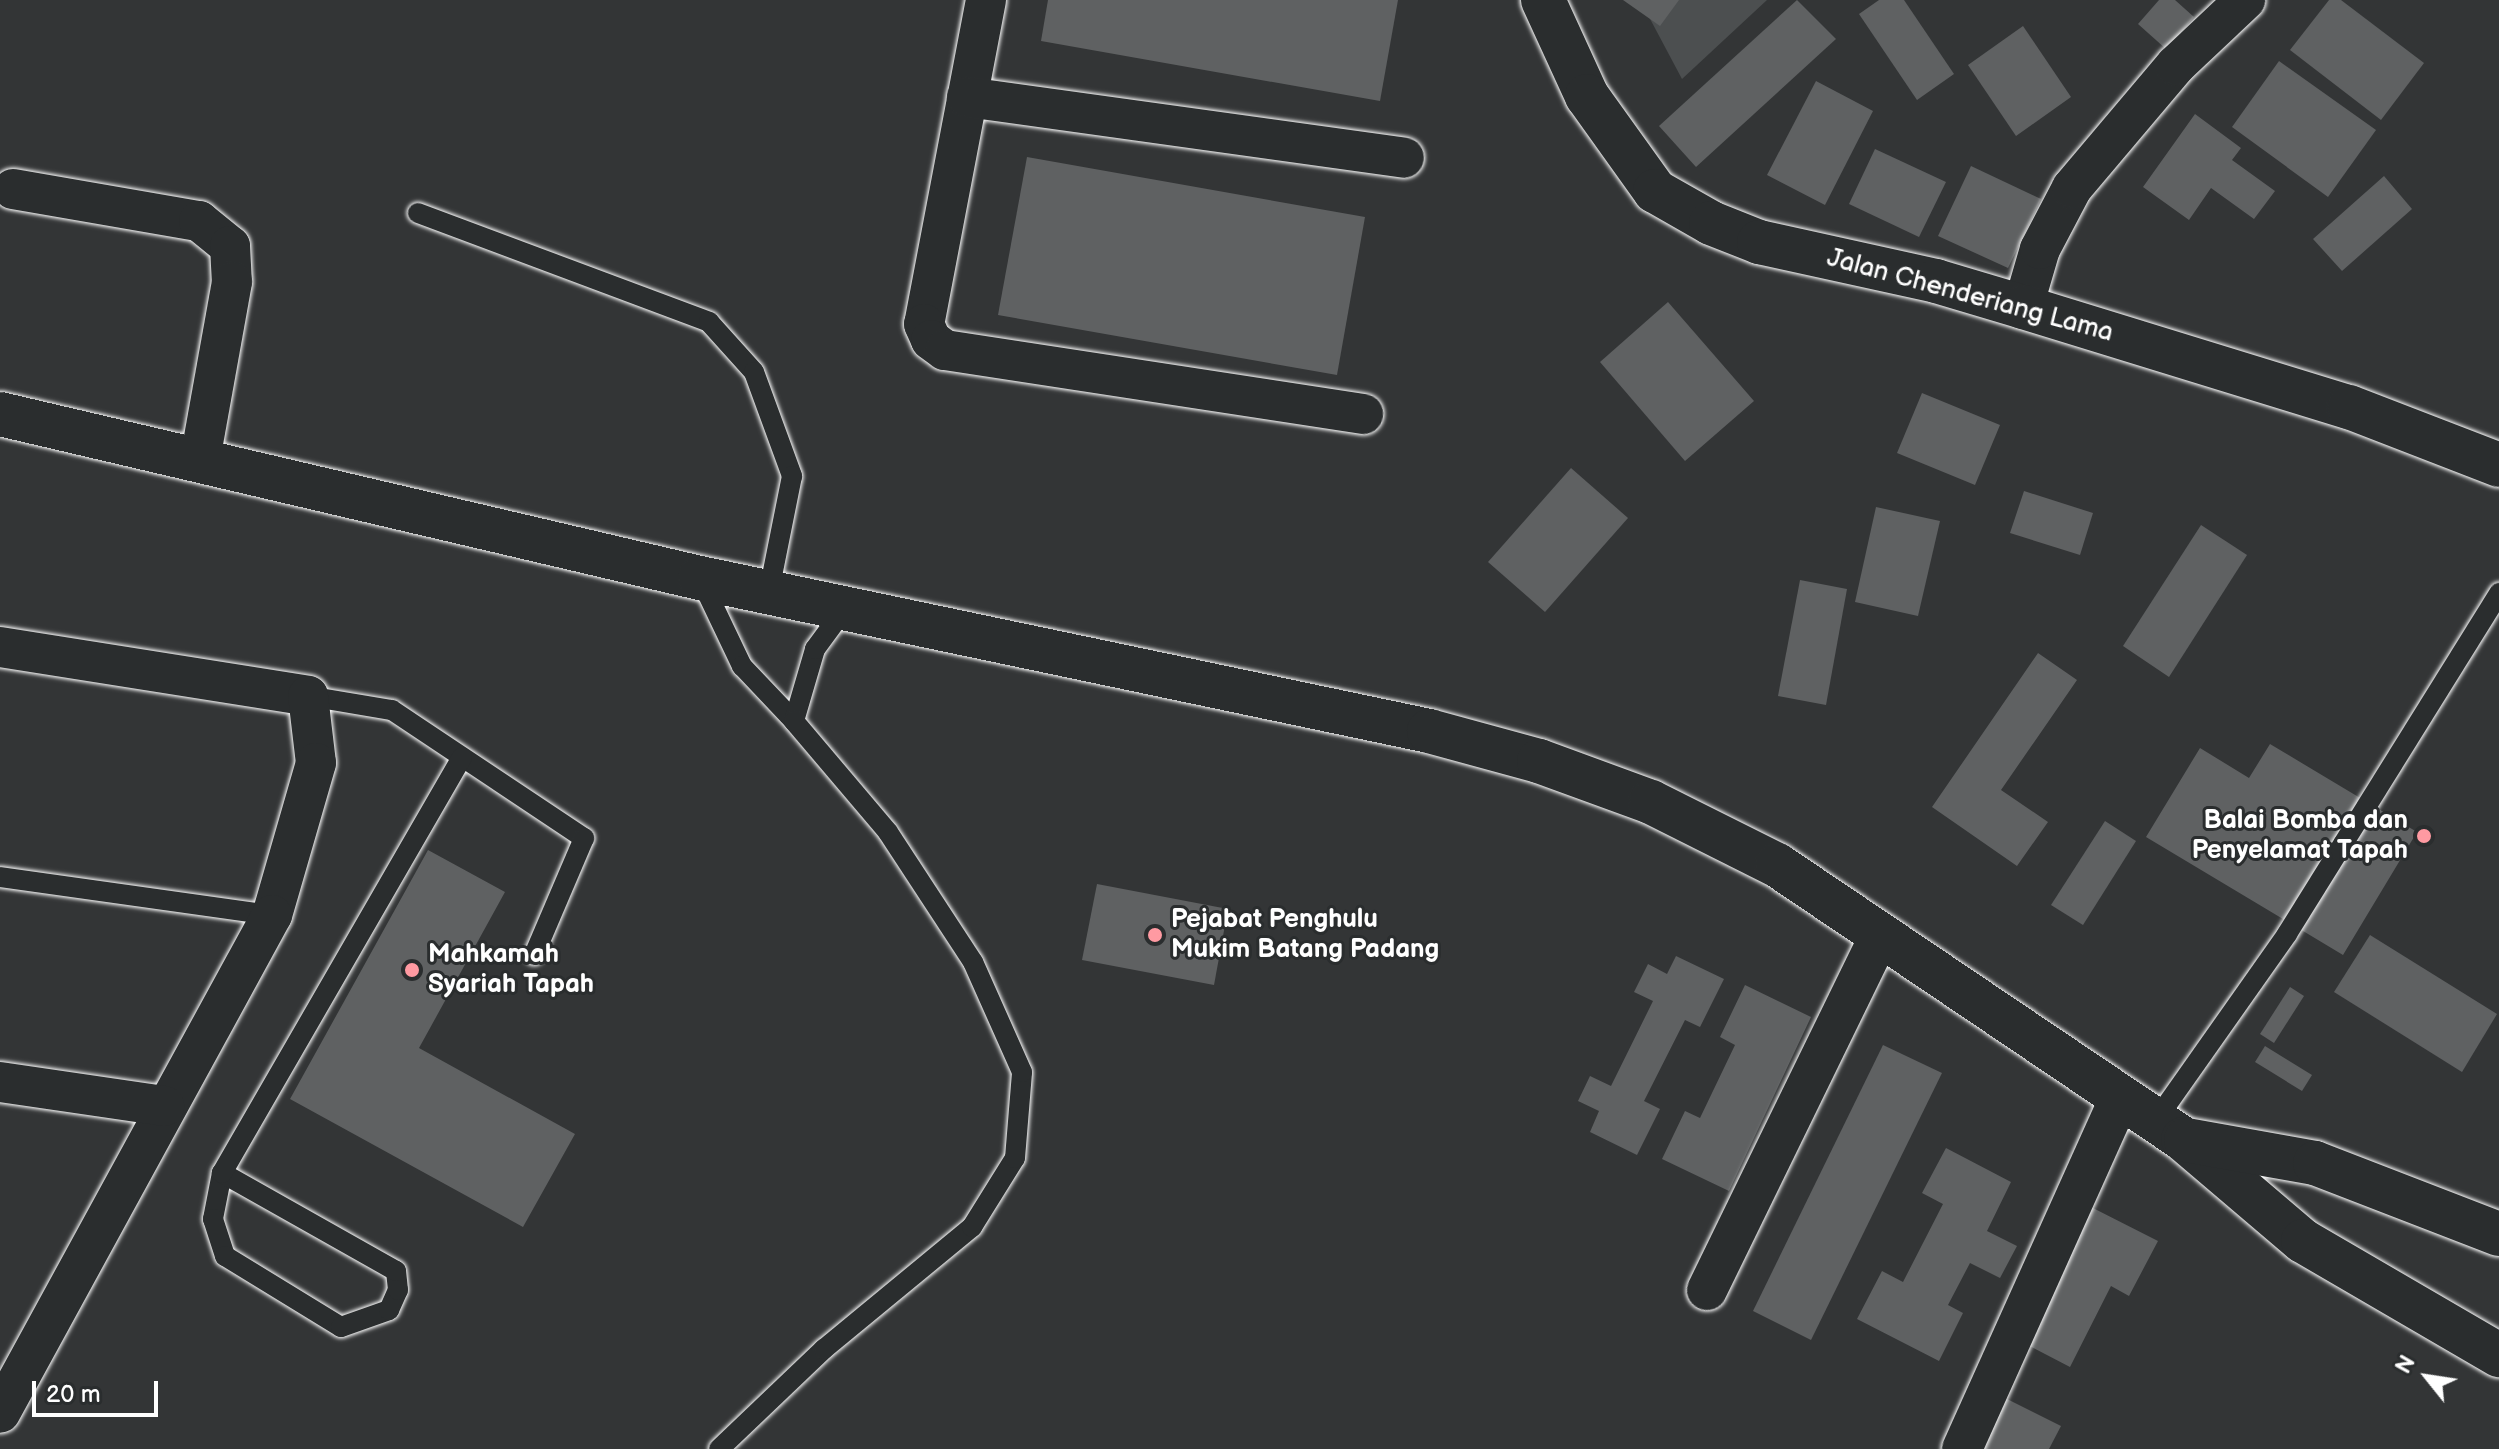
<!DOCTYPE html>
<style>
body{margin:0}
#map{position:relative;width:2499px;height:1449px;overflow:hidden;background:#333536;font-family:"Balsamiq Sans",sans-serif}
div>[style]{position:absolute}
.green>*{inset:0;background:#4c4f50}
.building>*{inset:0;background:#5f6162}
.roads{filter:drop-shadow(0 0 2px #fff) drop-shadow(0 0 2px #fff)}
.lane>*{height:20px;margin:-10px;padding:0 10px;transform-origin:10px;border-radius:10px;background:#2a2d2e}
.street>*{height:40px;margin:-20px;padding:0 20px;transform-origin:20px;border-radius:20px;background:#2a2d2e}
.secondary>*{height:44px;margin:-22px;padding:0 22px;transform-origin:22px;border-radius:22px;background:#2a2d2e}
.highway>*{height:44px;margin:-22px;padding:0 22px;transform-origin:22px;border-radius:22px;background:#2a2d2e}
.dots>*{width:22px;height:22px;translate:-50% -50%;box-sizing:border-box;border:4px solid #2a2d2e;border-radius:50%}
span{translate:-50% -50%;white-space:nowrap;text-align:center;line-height:1.15;-webkit-text-stroke:6px #2a2d2e;paint-order:stroke}
.street-label{font-size:26px;color:#fff}
.poi-label{font-size:26px;color:#fff;font-weight:700}
.right{translate:-100% -50%;text-align:right}
.left{translate:0 -50%;text-align:left}
.north{position:absolute;left:2387px;top:1337px;width:80px;height:80px;-webkit-text-stroke:6px #2a2d2e;paint-order:stroke;rotate:300deg;font-size:22px;font-weight:700;line-height:32px;text-align:center;color:#fff}
.north::after{content:'';display:block;margin:auto;width:28px;height:36px;background:#fff;clip-path:polygon(50% 0,100% 100%,50% 72%,0 100%)}
.scale{position:absolute;left:32px;top:1381px;width:126px;height:36px;box-sizing:border-box;border:4px solid #fff;border-top:0;padding-left:10px;font-size:24px;line-height:28px;white-space:nowrap;color:#fff;-webkit-text-stroke:6px #2a2d2e;paint-order:stroke}
</style>
<div id="map">
<div class="green">
<i style="clip-path:polygon(1640px 0,1767px 0,1682px 79px)"></i>
</div>
<div class="building">
<i style="clip-path:polygon(1048px 0,1398px 0,1380px 101px,1041px 41px)"></i>
<i style="clip-path:polygon(1623px 0,1679px 0,1660px 26px)"></i>
<i style="clip-path:polygon(1797px 0,1836px 39px,1696px 167px,1659px 126px)"></i>
<i style="clip-path:polygon(1879px 0,1904px 0,1954px 74px,1917px 100px,1859px 14px)"></i>
<i style="clip-path:polygon(2159px 0,2175px 0,2194px 17px,2166px 49px,2138px 24px)"></i>
<i style="clip-path:polygon(2329px 0,2341px 0,2424px 63px,2381px 120px,2290px 50px)"></i>
<i style="clip-path:polygon(2023px 26px,2071px 97px,2016px 136px,1968px 65px)"></i>
<i style="clip-path:polygon(2279px 61px,2376px 130px,2328px 197px,2232px 127px)"></i>
<i style="clip-path:polygon(1816px 81px,1873px 111px,1825px 205px,1767px 175px)"></i>
<i style="clip-path:polygon(2195px 114px,2241px 148px,2232px 160px,2275px 191px,2254px 219px,2211px 188px,2189px 220px,2143px 187px)"></i>
<i style="clip-path:polygon(1875px 149px,1946px 182px,1919px 237px,1849px 204px)"></i>
<i style="clip-path:polygon(1027px 157px,1365px 217px,1337px 375px,998px 315px)"></i>
<i style="clip-path:polygon(1971px 166px,2041px 199px,2008px 268px,1938px 236px)"></i>
<i style="clip-path:polygon(2384px 176px,2412px 209px,2342px 271px,2313px 239px)"></i>
<i style="clip-path:polygon(1668px 302px,1754px 401px,1685px 461px,1600px 362px)"></i>
<i style="clip-path:polygon(1922px 393px,2000px 425px,1975px 485px,1897px 453px)"></i>
<i style="clip-path:polygon(1571px 468px,1628px 518px,1545px 612px,1488px 562px)"></i>
<i style="clip-path:polygon(2024px 491px,2093px 513px,2080px 555px,2010px 533px)"></i>
<i style="clip-path:polygon(1876px 507px,1940px 521px,1918px 616px,1855px 602px)"></i>
<i style="clip-path:polygon(2201px 525px,2247px 555px,2169px 677px,2123px 646px)"></i>
<i style="clip-path:polygon(1800px 580px,1847px 589px,1826px 705px,1778px 696px)"></i>
<i style="clip-path:polygon(2038px 653px,2077px 680px,2001px 790px,2048px 822px,2017px 866px,1932px 807px)"></i>
<i style="clip-path:polygon(2270px 744px,2417px 832px,2343px 955px,2146px 837px,2200px 748px,2249px 778px)"></i>
<i style="clip-path:polygon(2105px 821px,2136px 841px,2083px 925px,2051px 905px)"></i>
<i style="clip-path:polygon(428px 850px,505px 892px,419px 1048px,575px 1134px,523px 1227px,290px 1099px)"></i>
<i style="clip-path:polygon(1097px 884px,1228px 909px,1214px 985px,1082px 960px)"></i>
<i style="clip-path:polygon(2370px 935px,2497px 1014px,2462px 1072px,2334px 992px)"></i>
<i style="clip-path:polygon(1676px 956px,1724px 979px,1700px 1027px,1685px 1020px,1644px 1101px,1660px 1109px,1637px 1155px,1590px 1132px,1599px 1111px,1578px 1101px,1590px 1076px,1611px 1086px,1653px 1001px,1634px 992px,1648px 964px,1667px 974px)"></i>
<i style="clip-path:polygon(1745px 985px,1811px 1017px,1729px 1191px,1662px 1159px,1685px 1111px,1700px 1118px,1735px 1045px,1720px 1037px)"></i>
<i style="clip-path:polygon(2290px 987px,2304px 996px,2274px 1043px,2260px 1034px)"></i>
<i style="clip-path:polygon(1883px 1045px,1942px 1073px,1811px 1340px,1753px 1311px)"></i>
<i style="clip-path:polygon(2265px 1046px,2312px 1075px,2302px 1091px,2255px 1062px)"></i>
<i style="clip-path:polygon(1946px 1148px,2011px 1182px,1987px 1231px,2017px 1246px,2000px 1278px,1970px 1263px,1948px 1305px,1963px 1313px,1939px 1361px,1857px 1319px,1882px 1271px,1903px 1282px,1943px 1204px,1922px 1193px)"></i>
<i style="clip-path:polygon(2089px 1206px,2158px 1241px,2129px 1296px,2111px 1286px,2070px 1367px,2020px 1341px)"></i>
<i style="clip-path:polygon(2003px 1397px,2061px 1426px,2049px 1449px,1977px 1449px)"></i>
</div>
<div class="roads">
<div class="lane">
<i style="left:418px;top:213px;width:311px;rotate:20.5deg"></i>
<i style="left:709px;top:322px;width:67px;rotate:48deg"></i>
<i style="left:754px;top:372px;width:111px;rotate:69.9deg"></i>
<i style="left:792px;top:476px;width:117px;rotate:101.3deg"></i>
<i style="left:700px;top:578px;width:98px;rotate:64.5deg"></i>
<i style="left:742px;top:666px;width:76px;rotate:46.6deg"></i>
<i style="left:794px;top:721px;width:75px;rotate:-73.7deg"></i>
<i style="left:815px;top:649px;width:52px;rotate:-53.6deg"></i>
<i style="left:308px;top:696px;width:85px;rotate:9.5deg"></i>
<i style="left:392px;top:710px;width:231px;rotate:33.7deg"></i>
<i style="left:584px;top:838px;width:127px;rotate:113.1deg"></i>
<i style="left:0;top:877px;width:275px;rotate:8deg"></i>
<i style="left:2156px;top:1120px;width:228px;rotate:-54.8deg"></i>
<i style="left:2287px;top:934px;width:402px;rotate:-58.1deg"></i>
<i style="left:222px;top:1173px;width:47px;rotate:101.1deg"></i>
<i style="left:213px;top:1219px;width:39px;rotate:72deg"></i>
<i style="left:225px;top:1256px;width:136px;rotate:31.5deg"></i>
<i style="left:341px;top:1327px;width:51px;rotate:-19.5deg"></i>
<i style="left:389px;top:1310px;width:22px;rotate:-66deg"></i>
<i style="left:398px;top:1290px;width:19px;rotate:-96deg"></i>
<i style="left:396px;top:1271px;width:200px;rotate:-150.6deg"></i>
<i style="left:222px;top:1173px;width:480px;rotate:-60deg"></i>
<i style="left:719px;top:1449px;width:145px;rotate:-43.6deg"></i>
<i style="left:824px;top:1349px;width:192px;rotate:-39.5deg"></i>
<i style="left:972px;top:1227px;width:81px;rotate:-58.1deg"></i>
<i style="left:1015px;top:1158px;width:86px;rotate:-85.3deg"></i>
<i style="left:1022px;top:1072px;width:120px;rotate:-114deg"></i>
<i style="left:973px;top:962px;width:155px;rotate:-123.2deg"></i>
<i style="left:888px;top:832px;width:145px;rotate:-130.3deg"></i>
</div>
<div class="street">
<i style="left:986px;top:0;width:330px;rotate:100.8deg"></i>
<i style="left:924px;top:324px;width:17px;rotate:66deg"></i>
<i style="left:931px;top:340px;width:17px;rotate:36deg"></i>
<i style="left:945px;top:350px;width:423px;rotate:8.7deg"></i>
<i style="left:967px;top:97px;width:441px;rotate:7.9deg"></i>
<i style="left:13px;top:189px;width:189px;rotate:9.8deg"></i>
<i style="left:199px;top:221px;width:40px;rotate:39deg"></i>
<i style="left:230px;top:246px;width:36px;rotate:87deg"></i>
<i style="left:232px;top:282px;width:180px;rotate:100.2deg"></i>
<i style="left:2023px;top:307px;width:60px;rotate:-73.7deg"></i>
<i style="left:2040px;top:249px;width:69px;rotate:-62.3deg"></i>
<i style="left:2072px;top:188px;width:161px;rotate:-49.8deg"></i>
<i style="left:2176px;top:65px;width:95px;rotate:-43.3deg"></i>
<i style="left:0;top:647px;width:312px;rotate:9deg"></i>
<i style="left:308px;top:696px;width:67px;rotate:83.2deg"></i>
<i style="left:316px;top:763px;width:158px;rotate:106.1deg"></i>
<i style="left:272px;top:915px;width:567px;rotate:118.64deg"></i>
<i style="left:0;top:1082px;width:166px;rotate:8.3deg"></i>
<i style="left:1707px;top:1290px;width:396px;rotate:-64deg"></i>
<i style="left:1962px;top:1449px;width:386px;rotate:-65.8deg"></i>
</div>
<div class="secondary">
<i style="left:1543px;top:0;width:106px;rotate:65.4deg"></i>
<i style="left:1587px;top:96px;width:117px;rotate:54.4deg"></i>
<i style="left:1655px;top:191px;width:64px;rotate:29.7deg"></i>
<i style="left:1711px;top:223px;width:52px;rotate:21.6deg"></i>
<i style="left:1759px;top:242px;width:181px;rotate:12.4deg"></i>
<i style="left:1936px;top:281px;width:91px;rotate:16.6deg"></i>
<i style="left:2023px;top:307px;width:341px;rotate:17.1deg"></i>
<i style="left:2349px;top:407px;width:161px;rotate:21.1deg"></i>
</div>
<div class="highway">
<i style="left:0;top:414px;width:719px;rotate:13.19deg"></i>
<i style="left:700px;top:578px;width:745px;rotate:11.85deg"></i>
<i style="left:1429px;top:731px;width:114px;rotate:15.3deg"></i>
<i style="left:1539px;top:761px;width:119px;rotate:20.1deg"></i>
<i style="left:1651px;top:802px;width:141px;rotate:26.6deg"></i>
<i style="left:1777px;top:865px;width:490px;rotate:34deg"></i>
<i style="left:2183px;top:1139px;width:157px;rotate:40.4deg"></i>
<i style="left:2303px;top:1241px;width:227px;rotate:30.2deg"></i>
<i style="left:2186px;top:1140px;width:131px;rotate:10.1deg"></i>
<i style="left:2315px;top:1163px;width:197px;rotate:21.1deg"></i>
</div>
</div>
<div class="dots">
<i style="left:2424px;top:836px;background:#ff9aa2"></i>
<i style="left:1155px;top:935px;background:#ff9aa2"></i>
<i style="left:412px;top:970px;background:#ff9aa2"></i>
</div>
<div class="street-label">
<span style="left:1970px;top:296px;rotate:15deg">Jalan Chenderiang Lama</span>
</div>
<div class="poi-label">
<span class="right" style="left:2408px;top:836px">Balai Bomba dan<br>Penyelamat Tapah</span>
<span class="left" style="left:1171px;top:935px">Pejabat Penghulu<br>Mukim Batang Padang</span>
<span class="left" style="left:428px;top:970px">Mahkamah<br>Syariah Tapah</span>
</div>
<div class="north">N</div>
<div class="scale">20 m</div>
</div>
